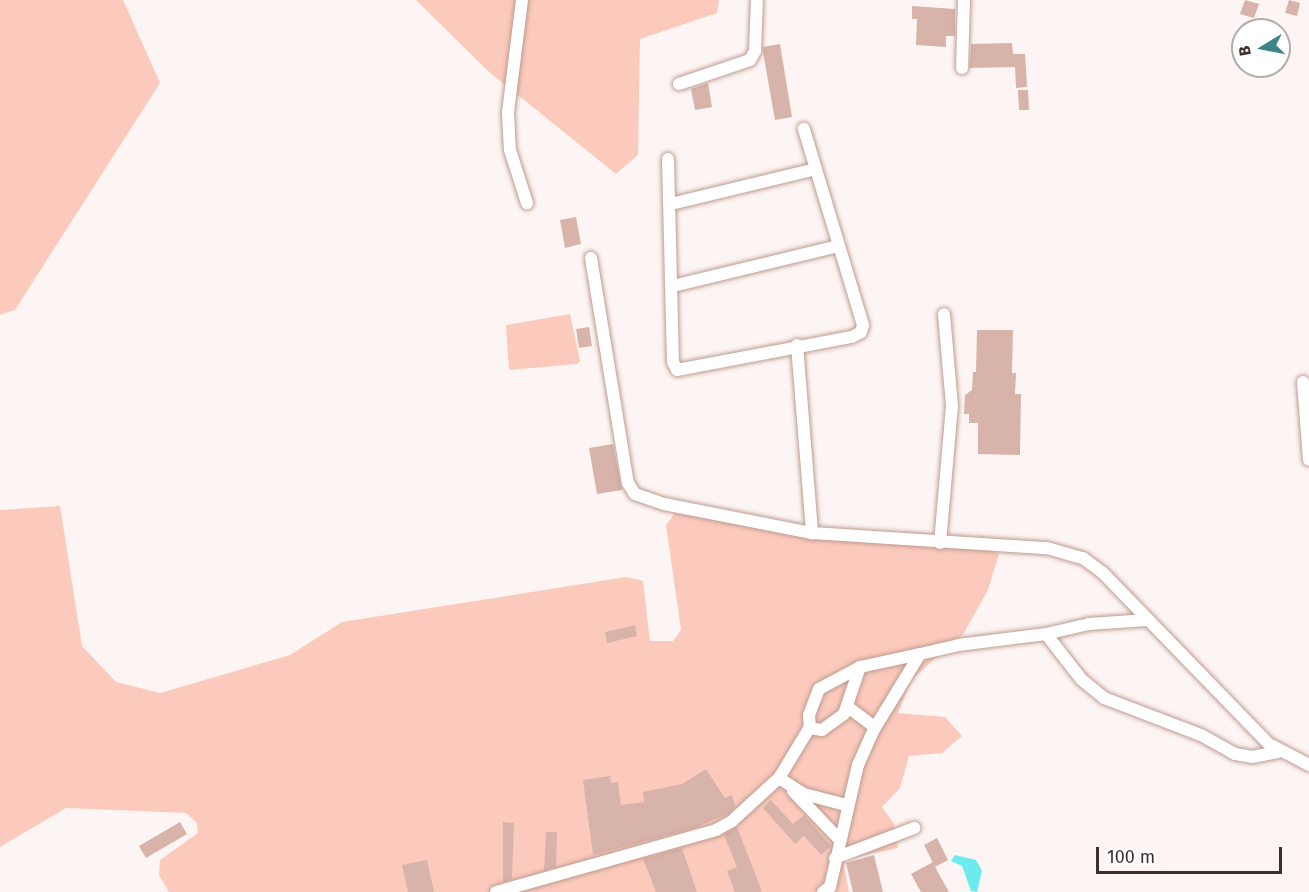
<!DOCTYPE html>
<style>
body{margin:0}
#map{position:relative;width:1309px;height:892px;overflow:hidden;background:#fdf5f3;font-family:"Fira Sans",sans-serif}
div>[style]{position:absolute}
.green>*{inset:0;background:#fccabc}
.water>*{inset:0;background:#6cebef}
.building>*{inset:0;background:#d8b3a9}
.roads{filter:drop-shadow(0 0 2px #be9a90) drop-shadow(0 0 2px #be9a90)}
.minor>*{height:12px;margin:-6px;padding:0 6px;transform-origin:6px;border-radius:6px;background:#fff}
span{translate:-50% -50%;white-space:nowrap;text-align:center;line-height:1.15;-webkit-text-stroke:4.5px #fff;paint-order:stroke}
.north{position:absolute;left:1231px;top:18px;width:60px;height:60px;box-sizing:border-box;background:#fff;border:2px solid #b2acaa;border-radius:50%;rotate:260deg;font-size:16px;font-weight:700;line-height:24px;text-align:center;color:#3e2f2b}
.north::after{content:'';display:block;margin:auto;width:21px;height:27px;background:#3d8588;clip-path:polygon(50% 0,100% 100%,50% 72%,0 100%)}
.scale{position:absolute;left:1096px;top:847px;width:186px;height:27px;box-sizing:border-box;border:3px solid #3e2f2b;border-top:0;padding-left:8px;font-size:18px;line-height:21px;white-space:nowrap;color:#3e2f2b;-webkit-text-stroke:4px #fff;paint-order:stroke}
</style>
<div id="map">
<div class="green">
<i style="clip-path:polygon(0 0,123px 0,160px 83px,15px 310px,0 315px)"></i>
<i style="clip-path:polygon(416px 0,719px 0,717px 13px,640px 39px,638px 155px,616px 174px,488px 71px)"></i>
<i style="clip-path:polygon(570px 314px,580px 361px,577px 364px,509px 370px,506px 325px)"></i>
<i style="clip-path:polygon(60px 506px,82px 646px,116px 682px,160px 693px,290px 655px,342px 622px,626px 577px,643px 581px,650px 641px,673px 641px,681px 630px,666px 525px,675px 513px,812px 537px,991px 550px,999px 554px,988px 590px,964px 633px,912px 679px,898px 713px,945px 717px,962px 736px,942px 753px,909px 756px,900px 788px,882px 807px,894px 824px,898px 848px,843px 860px,849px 892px,169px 892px,159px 875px,160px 860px,198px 833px,197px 823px,186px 813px,66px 808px,0 847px,0 510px)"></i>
</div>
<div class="water">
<i style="clip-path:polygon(955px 855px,976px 860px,982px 871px,977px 892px,971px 891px,962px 866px,951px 861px)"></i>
</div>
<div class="building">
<i style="clip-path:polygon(1245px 0,1259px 4px,1254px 18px,1240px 14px)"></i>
<i style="clip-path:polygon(1289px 0,1300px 3px,1297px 16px,1285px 13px)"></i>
<i style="clip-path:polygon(912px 6px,955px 9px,955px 36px,946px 36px,946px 47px,916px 45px,917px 19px,912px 19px)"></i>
<i style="clip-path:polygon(1012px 43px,1013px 54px,1025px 54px,1027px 87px,1016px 88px,1015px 67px,970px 68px,971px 44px)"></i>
<i style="clip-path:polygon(780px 44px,792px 117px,775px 120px,763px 52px,763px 47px)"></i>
<i style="clip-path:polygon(708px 83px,712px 107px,695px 110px,691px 89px)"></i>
<i style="clip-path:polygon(1018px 90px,1028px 90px,1029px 110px,1019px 110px)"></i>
<i style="clip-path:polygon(576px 217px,581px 244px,565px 248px,560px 220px)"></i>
<i style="clip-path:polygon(589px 327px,592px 346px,579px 348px,576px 329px)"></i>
<i style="clip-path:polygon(977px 330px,1013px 330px,1012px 373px,1016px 373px,1015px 394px,1021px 394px,1020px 455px,978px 454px,978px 423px,969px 423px,969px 414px,964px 414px,965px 395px,972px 390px,973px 372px,976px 372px)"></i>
<i style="clip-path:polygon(613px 444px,622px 490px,597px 494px,589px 448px)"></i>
<i style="clip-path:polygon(635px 625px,637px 636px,607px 643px,605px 632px)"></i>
<i style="clip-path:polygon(706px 769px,725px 798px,732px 795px,735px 807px,727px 814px,694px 828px,593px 855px,583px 780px,610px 776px,611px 783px,618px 782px,621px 805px,644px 802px,643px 792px,682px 784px)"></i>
<i style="clip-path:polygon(771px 800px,793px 824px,804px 815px,831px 846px,821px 855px,804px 836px,795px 844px,763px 808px)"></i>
<i style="clip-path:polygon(180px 822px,187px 834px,146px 858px,139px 846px)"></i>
<i style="clip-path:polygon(503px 822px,514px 823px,512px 879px,503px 882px)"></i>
<i style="clip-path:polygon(737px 827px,754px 871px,762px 892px,735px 892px,727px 871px,737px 867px,724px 835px)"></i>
<i style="clip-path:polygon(546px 832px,557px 832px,556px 867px,544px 870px)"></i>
<i style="clip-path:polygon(937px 838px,948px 860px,935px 867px,924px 845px)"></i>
<i style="clip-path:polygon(682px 848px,697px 892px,656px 892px,643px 859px)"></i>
<i style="clip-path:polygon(874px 855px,883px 892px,853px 892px,846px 863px)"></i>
<i style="clip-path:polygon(427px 860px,434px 892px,408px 892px,402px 865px)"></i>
<i style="clip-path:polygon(933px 862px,935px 867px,949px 892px,921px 892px,911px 874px)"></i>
</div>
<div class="roads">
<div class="minor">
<i style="left:522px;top:0;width:114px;rotate:97.1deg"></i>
<i style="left:508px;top:113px;width:37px;rotate:87deg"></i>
<i style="left:510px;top:150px;width:56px;rotate:72.2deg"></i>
<i style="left:962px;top:68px;width:68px;rotate:-88.3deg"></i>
<i style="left:679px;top:84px;width:75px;rotate:-18.7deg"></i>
<i style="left:750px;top:60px;width:10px;rotate:-61deg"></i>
<i style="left:755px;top:51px;width:51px;rotate:-87.8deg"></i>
<i style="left:668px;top:159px;width:203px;rotate:88.6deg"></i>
<i style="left:673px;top:362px;width:9px;rotate:63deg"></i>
<i style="left:677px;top:370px;width:178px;rotate:-10.7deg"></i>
<i style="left:852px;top:337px;width:10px;rotate:-29deg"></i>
<i style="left:861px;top:332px;width:7px;rotate:-74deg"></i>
<i style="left:863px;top:325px;width:205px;rotate:-106.8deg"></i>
<i style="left:671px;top:204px;width:149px;rotate:-13.6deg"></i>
<i style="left:591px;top:258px;width:228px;rotate:80.7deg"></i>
<i style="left:628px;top:483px;width:13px;rotate:58deg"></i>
<i style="left:635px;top:494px;width:31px;rotate:19deg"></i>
<i style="left:664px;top:504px;width:151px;rotate:11.1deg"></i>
<i style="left:812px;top:533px;width:235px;rotate:3.7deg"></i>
<i style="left:1047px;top:548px;width:37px;rotate:16deg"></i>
<i style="left:1083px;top:558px;width:25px;rotate:37deg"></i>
<i style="left:1103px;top:573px;width:238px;rotate:45.9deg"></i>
<i style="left:1269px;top:744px;width:45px;rotate:27.7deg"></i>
<i style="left:673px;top:286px;width:170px;rotate:-13.6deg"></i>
<i style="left:797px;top:345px;width:189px;rotate:85.4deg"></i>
<i style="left:1303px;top:382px;width:78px;rotate:85.6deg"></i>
<i style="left:940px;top:543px;width:138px;rotate:-85deg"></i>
<i style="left:952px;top:406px;width:92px;rotate:-95deg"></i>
<i style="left:1046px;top:634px;width:58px;rotate:52deg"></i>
<i style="left:1082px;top:680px;width:28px;rotate:39deg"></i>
<i style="left:1104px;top:698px;width:104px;rotate:20.9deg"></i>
<i style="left:1201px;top:735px;width:39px;rotate:29deg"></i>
<i style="left:1235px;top:754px;width:17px;rotate:10deg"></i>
<i style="left:1252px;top:757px;width:26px;rotate:-11deg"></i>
<i style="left:848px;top:707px;width:34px;rotate:37deg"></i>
<i style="left:809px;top:728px;width:13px;rotate:9deg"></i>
<i style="left:822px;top:730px;width:27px;rotate:-36deg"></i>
<i style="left:844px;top:714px;width:50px;rotate:-71.2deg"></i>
<i style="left:779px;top:778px;width:30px;rotate:33deg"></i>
<i style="left:804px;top:794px;width:43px;rotate:14.7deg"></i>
<i style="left:793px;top:791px;width:68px;rotate:46.2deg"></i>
<i style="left:835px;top:858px;width:85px;rotate:-20.8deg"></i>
<i style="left:496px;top:892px;width:229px;rotate:-15.7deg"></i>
<i style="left:716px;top:830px;width:18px;rotate:-29deg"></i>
<i style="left:732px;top:821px;width:64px;rotate:-42.5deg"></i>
<i style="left:779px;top:778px;width:60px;rotate:-58.7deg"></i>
<i style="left:810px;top:727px;width:12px;rotate:-95deg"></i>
<i style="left:809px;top:715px;width:28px;rotate:-69deg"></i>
<i style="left:819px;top:689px;width:47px;rotate:-28.2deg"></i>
<i style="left:860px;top:667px;width:61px;rotate:-12.2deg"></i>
<i style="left:823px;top:892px;width:9px;rotate:-36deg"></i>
<i style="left:830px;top:887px;width:125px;rotate:-77.1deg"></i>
<i style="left:858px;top:765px;width:37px;rotate:-66deg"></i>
<i style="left:873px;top:731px;width:90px;rotate:-58.6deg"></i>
<i style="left:920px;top:654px;width:39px;rotate:-13deg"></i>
<i style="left:958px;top:645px;width:89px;rotate:-7.1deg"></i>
<i style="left:1046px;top:634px;width:44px;rotate:-13.1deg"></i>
<i style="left:1089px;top:624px;width:58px;rotate:-3.9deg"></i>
</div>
</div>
<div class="north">B</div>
<div class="scale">100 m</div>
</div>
